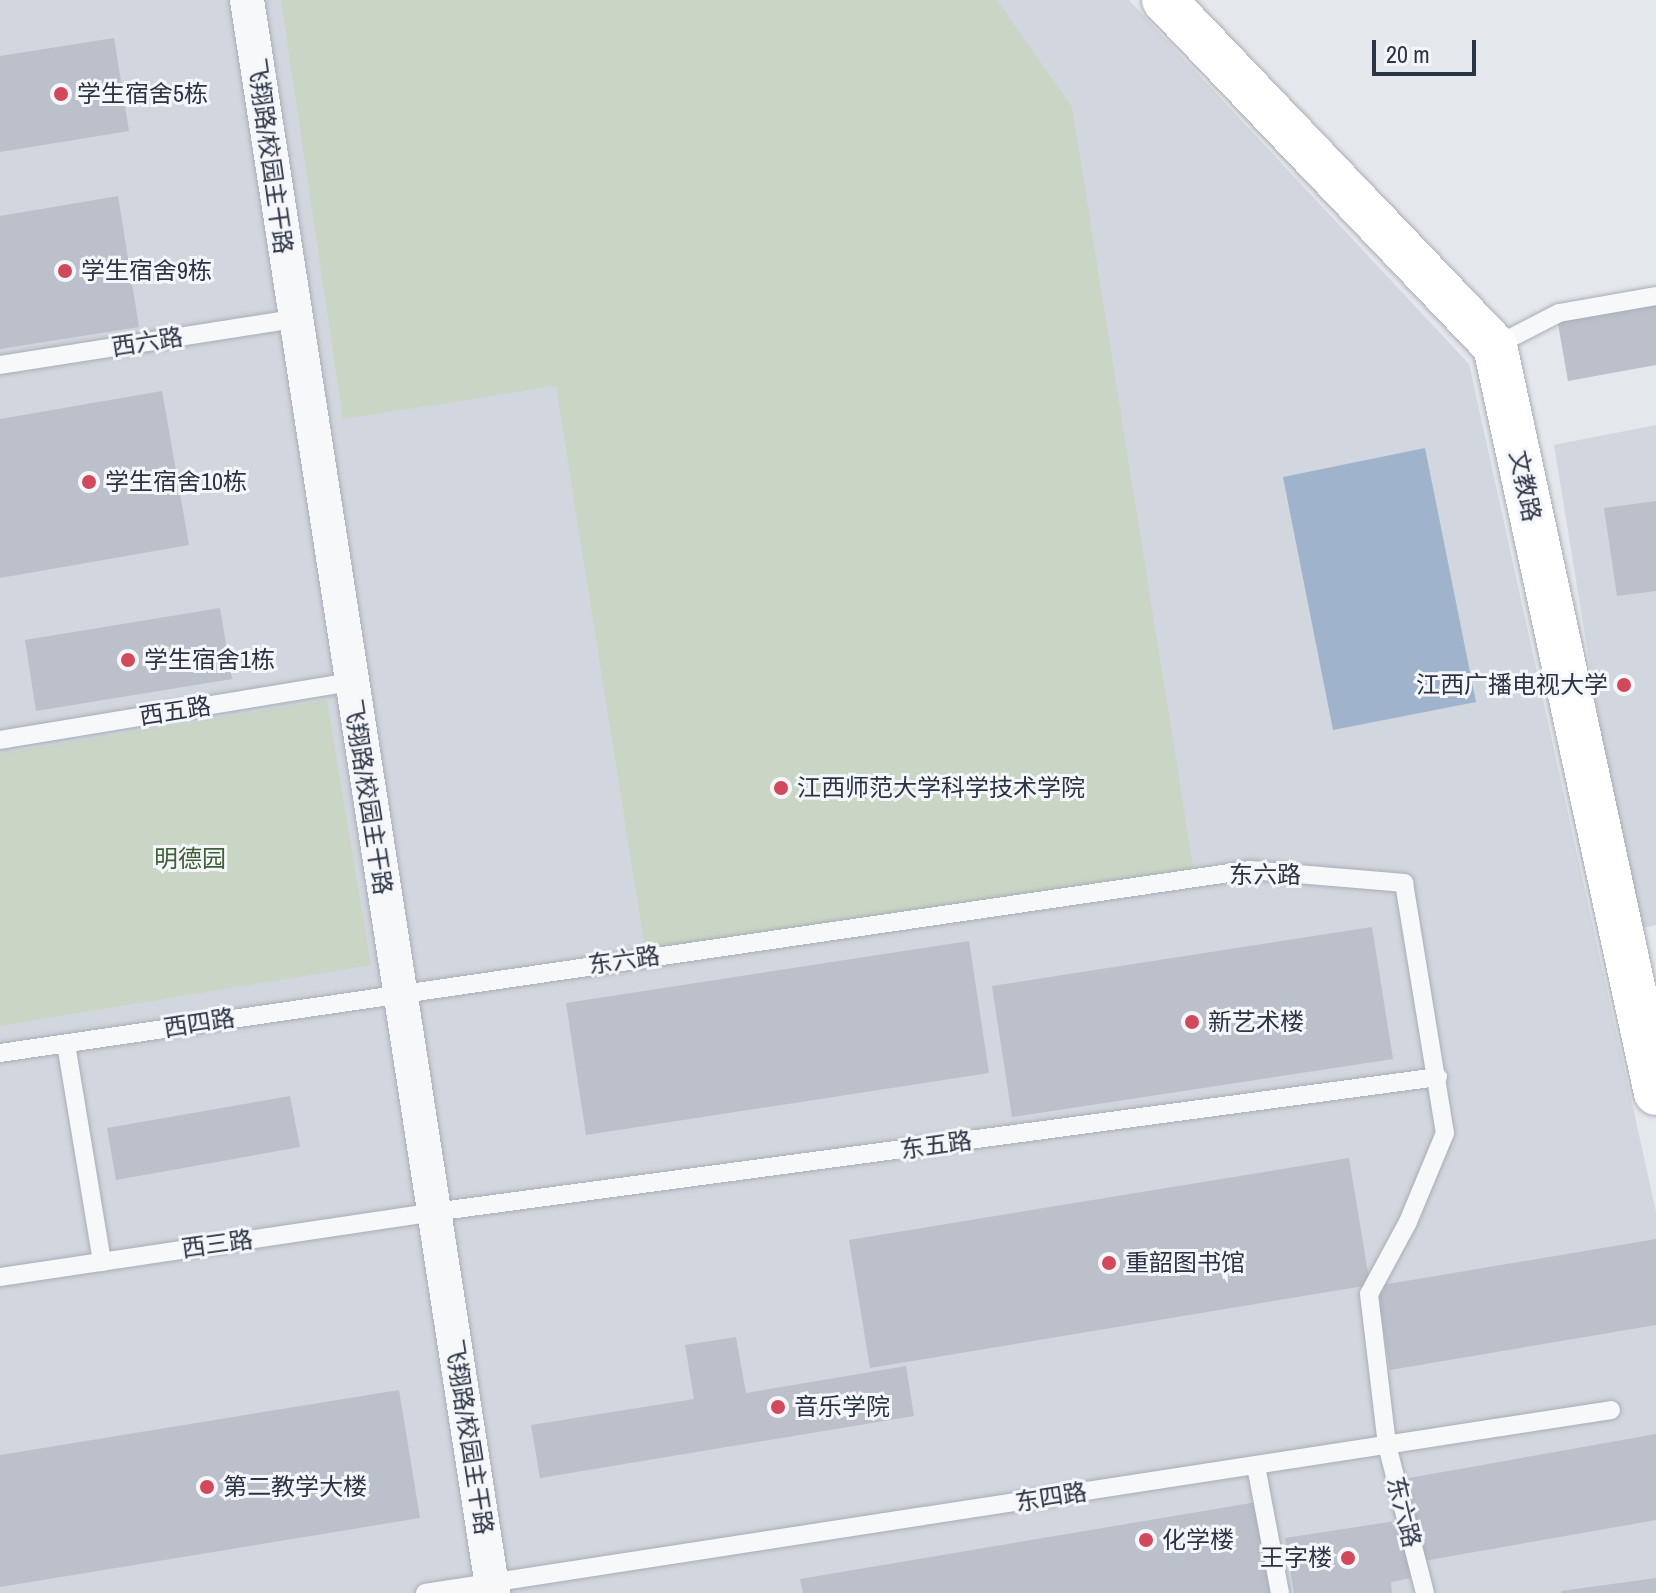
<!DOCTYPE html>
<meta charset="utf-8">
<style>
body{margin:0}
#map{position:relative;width:1656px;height:1593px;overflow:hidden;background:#e4e7ec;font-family:"Archivo Narrow","Noto Sans SC",sans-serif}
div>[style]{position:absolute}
.built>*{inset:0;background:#d2d6de}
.green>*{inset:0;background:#c9d6c5}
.water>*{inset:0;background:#9fb4cc}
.building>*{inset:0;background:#bbc0ca}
.roads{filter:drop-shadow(0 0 2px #a9aeb7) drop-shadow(0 0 2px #a9aeb7)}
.lane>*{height:18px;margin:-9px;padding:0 9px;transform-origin:9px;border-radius:9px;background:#f7f8fa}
.street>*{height:34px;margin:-17px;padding:0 17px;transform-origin:17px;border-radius:17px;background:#f7f8fa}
.secondary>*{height:44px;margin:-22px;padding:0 22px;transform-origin:22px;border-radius:22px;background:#fff}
.dots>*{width:22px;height:22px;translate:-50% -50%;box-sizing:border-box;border:4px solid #f4f6f9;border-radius:50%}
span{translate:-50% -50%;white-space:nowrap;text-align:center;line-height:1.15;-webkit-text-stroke:6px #f4f6f9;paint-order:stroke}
.poi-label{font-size:24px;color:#2b3445}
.left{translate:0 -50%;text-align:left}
.right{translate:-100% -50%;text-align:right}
.street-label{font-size:24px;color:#2b3445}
.park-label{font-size:24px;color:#3f6138}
.scale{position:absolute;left:1372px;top:40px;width:104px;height:36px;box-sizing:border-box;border:4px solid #2b3445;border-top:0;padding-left:10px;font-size:24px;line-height:28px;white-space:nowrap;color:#2b3445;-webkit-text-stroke:6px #f4f6f9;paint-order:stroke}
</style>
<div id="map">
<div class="built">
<i style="clip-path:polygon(0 0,1129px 0,1469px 364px,1656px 1212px,1656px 1593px,0 1593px)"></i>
<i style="clip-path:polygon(1656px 425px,1656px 925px,1633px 930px,1554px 445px)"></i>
</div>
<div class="green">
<i style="clip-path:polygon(281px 0,997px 0,1072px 107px,1194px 872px,645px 949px,556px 386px,343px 419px)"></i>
<i style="clip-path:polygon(327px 700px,371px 965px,0 1026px,0 754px)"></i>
</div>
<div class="water">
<i style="clip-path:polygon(1425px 448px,1476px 702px,1333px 730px,1283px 477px)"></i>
</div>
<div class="building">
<i style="clip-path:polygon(114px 38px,129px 131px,0 152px,0 56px)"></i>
<i style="clip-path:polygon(118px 196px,139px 327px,0 349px,0 216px)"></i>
<i style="clip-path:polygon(1656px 301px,1656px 365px,1568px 381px,1557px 318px)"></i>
<i style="clip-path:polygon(162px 391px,189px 545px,0 578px,0 419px)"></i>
<i style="clip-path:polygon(1656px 501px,1656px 591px,1617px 596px,1604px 508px)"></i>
<i style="clip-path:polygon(220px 608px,232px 679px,36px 711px,25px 640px)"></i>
<i style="clip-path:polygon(1372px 927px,1393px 1059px,1012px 1117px,992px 986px)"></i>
<i style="clip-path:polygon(969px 941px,989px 1073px,586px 1135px,566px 1003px)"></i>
<i style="clip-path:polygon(290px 1096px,300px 1147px,116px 1180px,107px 1128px)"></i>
<i style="clip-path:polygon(1349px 1158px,1370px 1285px,870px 1368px,849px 1240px)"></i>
<i style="clip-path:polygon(1656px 1239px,1656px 1325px,1390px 1370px,1376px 1286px)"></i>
<i style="clip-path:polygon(736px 1337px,746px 1393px,906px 1366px,914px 1416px,540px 1478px,531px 1425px,694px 1399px,685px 1345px)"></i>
<i style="clip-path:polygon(399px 1390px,420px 1518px,0 1587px,0 1455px)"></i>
<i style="clip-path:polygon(1656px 1434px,1656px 1520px,1423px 1561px,1409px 1478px)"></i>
<i style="clip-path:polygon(1257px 1502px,1272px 1593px,803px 1593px,800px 1579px)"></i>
<i style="clip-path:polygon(1402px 1520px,1411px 1578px,1391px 1582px,1392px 1593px,1294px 1593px,1285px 1538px)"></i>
<i style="clip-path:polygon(1656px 1578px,1656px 1593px,1561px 1593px,1561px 1591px)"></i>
</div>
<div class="roads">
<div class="lane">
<i style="left:1495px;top:346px;width:72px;rotate:-27.3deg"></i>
<i style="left:1559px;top:313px;width:98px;rotate:-9.9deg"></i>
<i style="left:0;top:365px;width:298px;rotate:-8.9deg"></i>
<i style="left:0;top:740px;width:355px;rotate:-9.4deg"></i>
<i style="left:66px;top:1044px;width:221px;rotate:80.6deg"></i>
<i style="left:0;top:1053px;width:1263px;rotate:-8.33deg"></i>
<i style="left:1250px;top:870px;width:155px;rotate:4.8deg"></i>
<i style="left:1404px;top:883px;width:253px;rotate:80.7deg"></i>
<i style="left:1445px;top:1133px;width:96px;rotate:112.6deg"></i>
<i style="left:1408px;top:1222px;width:82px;rotate:118.4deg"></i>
<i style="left:1369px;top:1294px;width:152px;rotate:83.2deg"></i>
<i style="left:1387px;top:1445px;width:153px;rotate:75.6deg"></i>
<i style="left:0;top:1277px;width:439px;rotate:-8.5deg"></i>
<i style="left:434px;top:1212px;width:1013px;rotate:-7.66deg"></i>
<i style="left:1256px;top:1466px;width:129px;rotate:79.3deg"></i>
<i style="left:425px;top:1593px;width:1200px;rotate:-8.77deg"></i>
</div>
<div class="street">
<i style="left:247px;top:0;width:1612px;rotate:81.22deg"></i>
</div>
<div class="secondary">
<i style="left:1164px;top:0;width:479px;rotate:46.3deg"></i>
<i style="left:1495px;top:346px;width:764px;rotate:77.84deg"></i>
</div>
</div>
<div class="dots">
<i style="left:61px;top:94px;background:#d1495b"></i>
<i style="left:65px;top:271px;background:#d1495b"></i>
<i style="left:89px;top:482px;background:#d1495b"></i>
<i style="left:128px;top:660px;background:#d1495b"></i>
<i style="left:1624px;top:685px;background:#d1495b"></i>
<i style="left:781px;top:788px;background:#d1495b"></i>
<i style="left:1192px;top:1022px;background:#d1495b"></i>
<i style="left:1109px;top:1263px;background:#d1495b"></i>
<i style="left:778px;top:1407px;background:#d1495b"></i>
<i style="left:207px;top:1487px;background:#d1495b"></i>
<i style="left:1146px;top:1540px;background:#d1495b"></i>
<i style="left:1348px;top:1558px;background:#d1495b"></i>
</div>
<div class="poi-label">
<span class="left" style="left:77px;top:94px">学生宿舍5栋</span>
<span class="left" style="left:81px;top:271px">学生宿舍9栋</span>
<span class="left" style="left:105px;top:482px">学生宿舍10栋</span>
<span class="left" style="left:144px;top:660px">学生宿舍1栋</span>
<span class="right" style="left:1608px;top:685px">江西广播电视大学</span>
<span class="left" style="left:797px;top:788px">江西师范大学科学技术学院</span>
<span class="left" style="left:1208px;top:1022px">新艺术楼</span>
<span class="left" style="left:1125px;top:1263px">重韶图书馆</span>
<span class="left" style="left:794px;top:1407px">音乐学院</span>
<span class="left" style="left:223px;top:1487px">第二教学大楼</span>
<span class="left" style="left:1162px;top:1540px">化学楼</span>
<span class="right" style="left:1332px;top:1558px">王字楼</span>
</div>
<div class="street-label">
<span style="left:270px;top:156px;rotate:82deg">飞翔路/校园主干路</span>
<span style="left:147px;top:342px;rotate:-9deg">西六路</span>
<span style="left:1525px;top:486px;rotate:78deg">文教路</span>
<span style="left:175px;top:711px;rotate:-9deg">西五路</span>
<span style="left:368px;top:797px;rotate:81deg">飞翔路/校园主干路</span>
<span style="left:1265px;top:875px">东六路</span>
<span style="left:624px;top:960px;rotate:-8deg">东六路</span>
<span style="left:199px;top:1023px;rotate:-9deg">西四路</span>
<span style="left:936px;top:1145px;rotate:-8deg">东五路</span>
<span style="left:217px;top:1244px;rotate:-8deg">西三路</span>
<span style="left:469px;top:1437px;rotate:81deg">飞翔路/校园主干路</span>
<span style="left:1051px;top:1497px;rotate:-9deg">东四路</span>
<span style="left:1404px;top:1512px;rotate:76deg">东六路</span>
</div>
<div class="park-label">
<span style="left:190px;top:859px">明德园</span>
</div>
<div class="scale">20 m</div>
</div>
